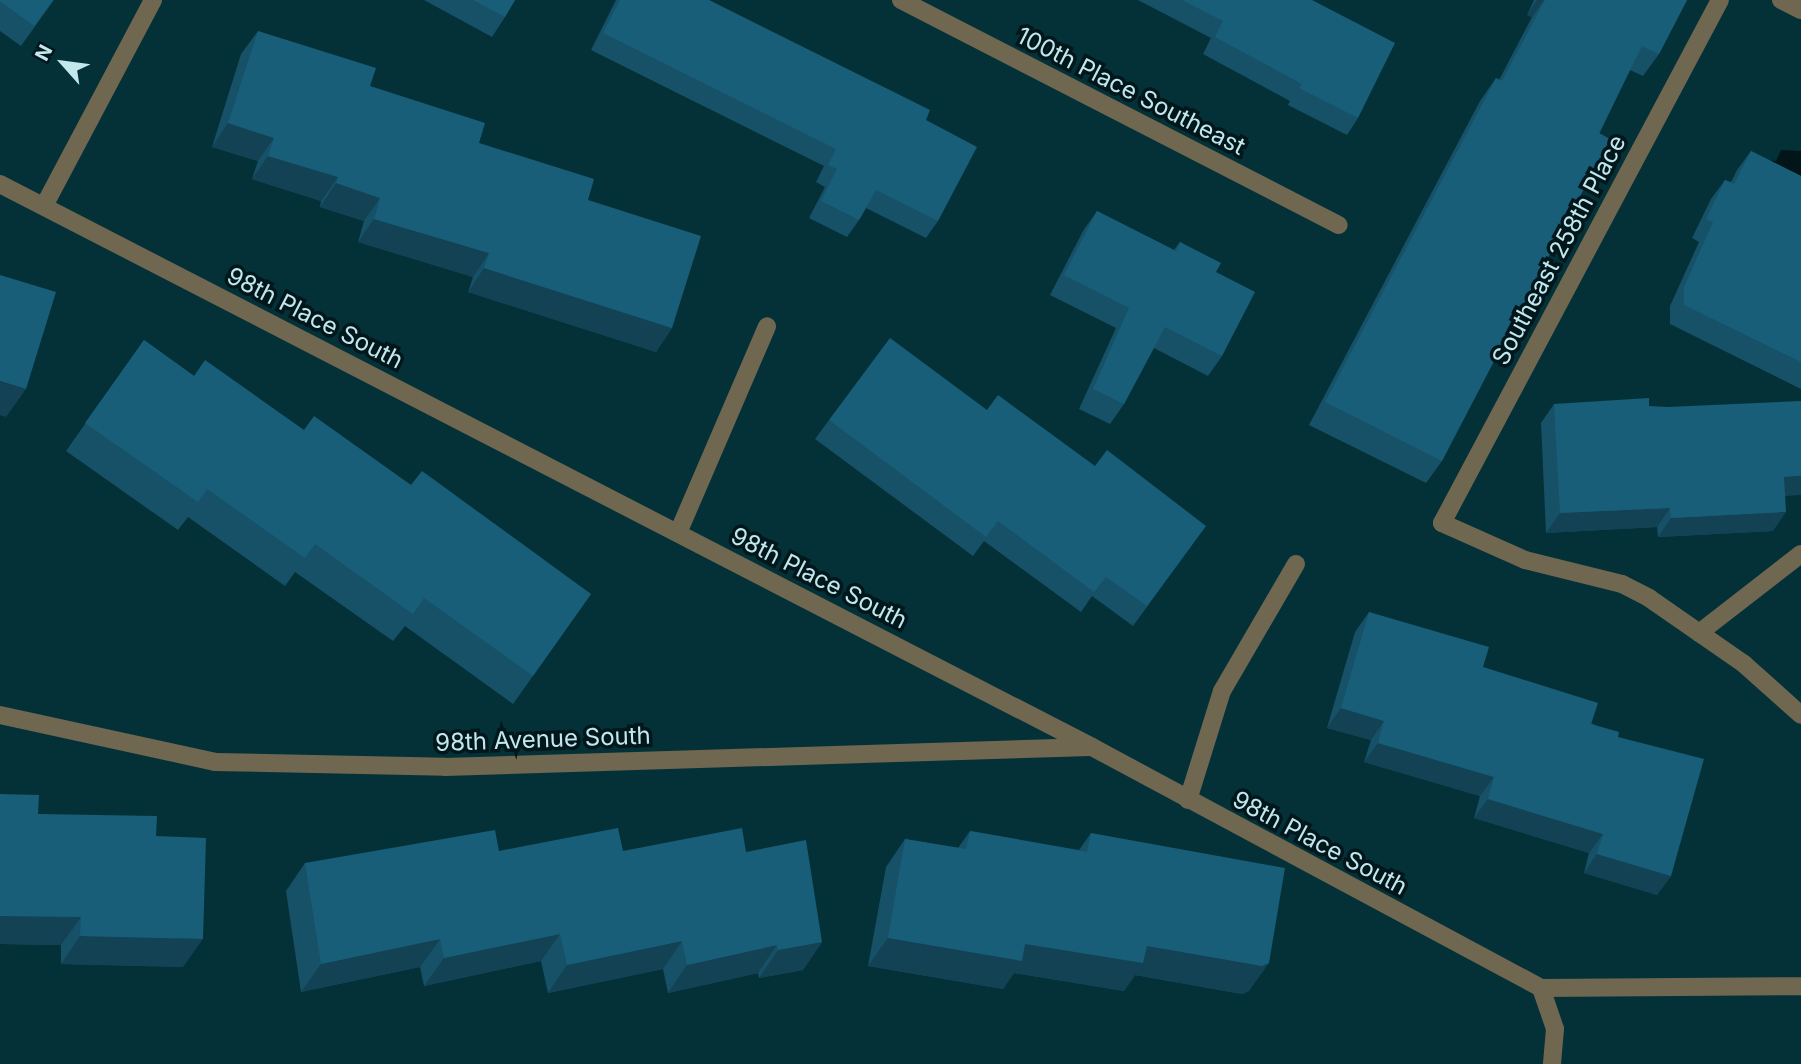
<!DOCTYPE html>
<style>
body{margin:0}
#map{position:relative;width:1801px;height:1064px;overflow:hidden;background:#043138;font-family:Inter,sans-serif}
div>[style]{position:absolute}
.water>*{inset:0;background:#021518}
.lane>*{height:18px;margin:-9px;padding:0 9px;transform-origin:9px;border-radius:9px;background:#706750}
.street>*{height:18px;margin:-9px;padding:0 9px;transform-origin:9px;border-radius:9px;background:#706750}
.wall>*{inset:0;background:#165167}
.shaded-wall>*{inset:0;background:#124254}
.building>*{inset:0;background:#195e78}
span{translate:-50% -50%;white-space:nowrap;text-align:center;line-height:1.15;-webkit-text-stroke:7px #01171b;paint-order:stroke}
.street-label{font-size:24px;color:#c2e7ed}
.north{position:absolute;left:28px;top:28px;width:70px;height:70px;-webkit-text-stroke:5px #01171b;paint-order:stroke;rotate:298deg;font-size:19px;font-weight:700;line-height:28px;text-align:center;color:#c2e7ed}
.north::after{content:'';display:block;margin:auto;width:24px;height:32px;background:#c2e7ed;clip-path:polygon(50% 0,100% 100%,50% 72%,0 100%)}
</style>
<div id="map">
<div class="water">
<i style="clip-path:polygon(1781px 150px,1801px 151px,1801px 193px,1763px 160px,1776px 161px)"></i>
</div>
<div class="lane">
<i style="left:1781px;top:0;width:22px;rotate:27deg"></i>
<i style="left:0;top:184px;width:1229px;rotate:27.27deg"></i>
<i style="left:1092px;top:747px;width:510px;rotate:28.22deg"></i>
<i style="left:1541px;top:988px;width:43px;rotate:71.1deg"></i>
<i style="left:1555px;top:1029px;width:35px;rotate:95deg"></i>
<i style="left:44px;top:206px;width:233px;rotate:-62.1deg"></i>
<i style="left:1442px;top:523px;width:91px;rotate:24deg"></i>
<i style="left:1525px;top:560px;width:100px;rotate:13.9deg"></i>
<i style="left:1622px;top:584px;width:30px;rotate:27deg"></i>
<i style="left:1649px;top:598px;width:116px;rotate:34.8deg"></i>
<i style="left:1744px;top:664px;width:76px;rotate:41.8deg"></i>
<i style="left:678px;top:533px;width:225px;rotate:-66.7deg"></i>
<i style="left:1699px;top:633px;width:129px;rotate:-37.8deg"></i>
<i style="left:0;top:715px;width:220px;rotate:12.3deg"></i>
<i style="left:215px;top:762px;width:230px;rotate:1.2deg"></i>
<i style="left:445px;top:767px;width:645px;rotate:-1.78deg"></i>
<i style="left:1188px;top:800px;width:114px;rotate:-72.7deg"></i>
<i style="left:1222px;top:691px;width:147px;rotate:-59.8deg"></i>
<i style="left:1541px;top:988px;width:260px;rotate:-0.4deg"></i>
</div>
<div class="street">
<i style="left:901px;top:0;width:492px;rotate:27.2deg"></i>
<i style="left:1442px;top:523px;width:592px;rotate:-62.01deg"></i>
</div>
<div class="wall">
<i style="clip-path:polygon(0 0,54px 0,21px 46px,0 31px)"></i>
<i style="clip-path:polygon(424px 0,515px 0,505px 17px,492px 37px)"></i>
<i style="clip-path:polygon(616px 0,709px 0,926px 120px,938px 221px,926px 238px,866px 208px,859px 220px,847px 237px,809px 218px,825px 187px,816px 182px,824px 166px,591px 50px)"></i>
<i style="clip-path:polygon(1138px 0,1312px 0,1358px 118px,1347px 135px,1288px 105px,1290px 101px,1203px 54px,1211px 38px)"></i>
<i style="clip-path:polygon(1534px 0,1687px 0,1659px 54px,1643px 76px,1630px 70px,1442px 461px,1426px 483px,1309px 425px,1480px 101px,1496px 78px,1499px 80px,1532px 17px,1527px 15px)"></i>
<i style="clip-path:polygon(258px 31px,370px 86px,588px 200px,672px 328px,656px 352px,468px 292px,473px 277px,358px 242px,364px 221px,320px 207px,321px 201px,252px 179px,258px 161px,212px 147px,241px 54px)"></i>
<i style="clip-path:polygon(1751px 151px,1801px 176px,1801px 389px,1670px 324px,1670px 306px,1699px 242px,1692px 238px,1711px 199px,1725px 180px,1731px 182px,1737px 170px)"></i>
<i style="clip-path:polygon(1097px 211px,1174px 250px,1180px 242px,1216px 272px,1222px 356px,1208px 376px,1154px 348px,1124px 404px,1110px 424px,1079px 409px,1116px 328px,1050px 295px,1083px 231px)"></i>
<i style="clip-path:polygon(144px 340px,194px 376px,411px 485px,591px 594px,513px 704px,405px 626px,393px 641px,295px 572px,285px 586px,188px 517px,178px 530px,66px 451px)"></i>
<i style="clip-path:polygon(1554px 404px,1649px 406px,1785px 496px,1773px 531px,1658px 537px,1657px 527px,1546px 533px,1541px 423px)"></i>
<i style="clip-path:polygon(987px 410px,1192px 545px,1133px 626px,1092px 596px,1081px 612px,984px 541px,973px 556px,815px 439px,829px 420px)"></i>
<i style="clip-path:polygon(1369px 612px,1483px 667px,1618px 737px,1671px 876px,1657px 895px,1584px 873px,1589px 853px,1474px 818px,1480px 796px,1364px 762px,1371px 740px,1327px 728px,1355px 632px)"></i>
<i style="clip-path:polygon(0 794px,38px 814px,156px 836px,183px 967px,61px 964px,61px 945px,0 944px)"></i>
<i style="clip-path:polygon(970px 831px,1079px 850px,1091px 833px,1249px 991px,1242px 994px,1135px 975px,1124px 991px,1014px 973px,1003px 989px,868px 966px,886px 867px,905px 839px,958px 848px)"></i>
<i style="clip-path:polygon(623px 851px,746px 852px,822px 942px,803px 970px,759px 978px,758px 973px,668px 993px,663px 969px,548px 993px,541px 961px,424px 986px,420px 967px,301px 992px,286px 891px,305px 863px)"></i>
</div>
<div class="shaded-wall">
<i style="clip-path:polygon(1537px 0,1544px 0,1532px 17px,1527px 15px)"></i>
<i style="clip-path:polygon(228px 123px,274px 138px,258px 161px,212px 147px)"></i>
<i style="clip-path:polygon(268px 156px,338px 177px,321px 201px,252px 179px)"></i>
<i style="clip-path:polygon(336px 183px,380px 198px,364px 221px,320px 207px)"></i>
<i style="clip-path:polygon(374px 219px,489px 253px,473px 277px,358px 242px)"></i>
<i style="clip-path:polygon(484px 268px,672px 328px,656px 352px,468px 292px)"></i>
<i style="clip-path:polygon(0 381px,26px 389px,6px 417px,0 415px)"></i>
<i style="clip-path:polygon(1801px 476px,1801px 495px,1770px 497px,1784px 477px)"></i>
<i style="clip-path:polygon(1670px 508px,1657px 527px,1546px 533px,1560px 513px)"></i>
<i style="clip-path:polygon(1786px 512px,1773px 531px,1658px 537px,1671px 518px)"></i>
<i style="clip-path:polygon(1341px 708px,1384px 721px,1371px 740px,1327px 728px)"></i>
<i style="clip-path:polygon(1378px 743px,1494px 777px,1480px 796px,1364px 762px)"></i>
<i style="clip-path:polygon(1488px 799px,1603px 834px,1589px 853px,1474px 818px)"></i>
<i style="clip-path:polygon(1597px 854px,1671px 876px,1657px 895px,1584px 873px)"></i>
<i style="clip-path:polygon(0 916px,81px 917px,61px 945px,0 944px)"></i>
<i style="clip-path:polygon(560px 934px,541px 961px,424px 986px,444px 958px)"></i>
<i style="clip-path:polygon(80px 936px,203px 939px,183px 967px,61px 964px)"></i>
<i style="clip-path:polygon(888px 938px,1025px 944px,1147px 946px,1269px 963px,1249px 991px,1242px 994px,1135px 975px,1124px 991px,1014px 973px,1003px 989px,868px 966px)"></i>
<i style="clip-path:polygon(440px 939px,420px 967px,301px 992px,321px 964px)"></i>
<i style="clip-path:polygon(682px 941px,663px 969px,548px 993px,567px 965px)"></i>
<i style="clip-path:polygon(822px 942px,803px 970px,759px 978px,778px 950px)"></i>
<i style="clip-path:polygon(777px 945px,758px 973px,668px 993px,687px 965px)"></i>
</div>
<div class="building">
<i style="clip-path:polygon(0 0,53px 0,34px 26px,0 1px)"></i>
<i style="clip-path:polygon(473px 0,515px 0,505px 17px)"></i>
<i style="clip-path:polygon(620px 0,709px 0,930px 110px,926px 120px,977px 147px,938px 221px,876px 190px,859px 220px,821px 201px,837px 169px,828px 165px,836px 149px,603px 33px)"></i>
<i style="clip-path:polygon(1182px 0,1312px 0,1395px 43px,1358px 118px,1299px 88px,1302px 84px,1215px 37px,1223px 21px)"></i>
<i style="clip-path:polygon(1545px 0,1687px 0,1659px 54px,1642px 46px,1599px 133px,1610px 139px,1442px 461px,1325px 402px,1496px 78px,1502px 81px)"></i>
<i style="clip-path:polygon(258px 31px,376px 68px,370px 86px,485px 123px,479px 143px,594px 179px,588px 200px,701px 236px,672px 328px,484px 268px,489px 253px,374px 219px,380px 198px,336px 183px,338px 177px,268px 156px,274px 138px,228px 123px)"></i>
<i style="clip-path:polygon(1751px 151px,1801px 176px,1801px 362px,1684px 305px,1684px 287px,1713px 222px,1706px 219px,1725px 180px,1734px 184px)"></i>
<i style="clip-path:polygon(1097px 211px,1176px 251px,1180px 242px,1221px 263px,1216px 272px,1255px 292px,1222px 356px,1165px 327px,1124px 404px,1093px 389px,1129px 308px,1064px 275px)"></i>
<i style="clip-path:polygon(0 275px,56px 292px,26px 389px,0 381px)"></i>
<i style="clip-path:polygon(890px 338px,987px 410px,998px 395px,1095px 466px,1107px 450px,1206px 526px,1147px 606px,1106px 577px,1094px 592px,998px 521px,986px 537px,829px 420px)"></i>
<i style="clip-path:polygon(144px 340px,194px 376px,205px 360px,304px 430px,314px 416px,411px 485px,422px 471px,591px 594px,533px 676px,424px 598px,413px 614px,315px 544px,305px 558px,207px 489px,198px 502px,85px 423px)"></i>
<i style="clip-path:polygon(1649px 398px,1649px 406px,1668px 407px,1801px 401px,1801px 476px,1784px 477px,1786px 512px,1671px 518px,1670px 508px,1560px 513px,1554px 404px)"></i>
<i style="clip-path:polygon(1369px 612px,1489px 647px,1483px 667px,1598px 703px,1591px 724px,1619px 732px,1618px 737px,1704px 759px,1671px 876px,1597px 854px,1603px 834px,1488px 799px,1494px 777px,1378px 743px,1384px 721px,1341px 708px)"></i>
<i style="clip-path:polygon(0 794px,39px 795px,38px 814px,157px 816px,156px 836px,206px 838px,203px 939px,80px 936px,81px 917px,0 916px)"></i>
<i style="clip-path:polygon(618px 828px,623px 851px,742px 828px,746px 852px,806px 840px,822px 942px,778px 950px,777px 945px,687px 965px,682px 941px,567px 965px,560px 934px,444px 958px,440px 939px,321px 964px,305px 863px,495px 830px,499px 851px)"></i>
<i style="clip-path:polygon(970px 831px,1087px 852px,1091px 833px,1285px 868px,1269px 963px,1262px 966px,1147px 946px,1143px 963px,1025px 944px,1022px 961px,888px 938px,905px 839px,966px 849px)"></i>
</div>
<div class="street-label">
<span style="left:1131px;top:91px;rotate:27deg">100th Place Southeast</span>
<span style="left:1559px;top:250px;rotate:-62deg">Southeast 258th Place</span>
<span style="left:315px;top:318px;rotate:27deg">98th Place South</span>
<span style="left:819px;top:578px;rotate:27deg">98th Place South</span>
<span style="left:543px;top:739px;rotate:-2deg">98th Avenue South</span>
<span style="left:1320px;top:843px;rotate:28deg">98th Place South</span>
</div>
<div class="north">N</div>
</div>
